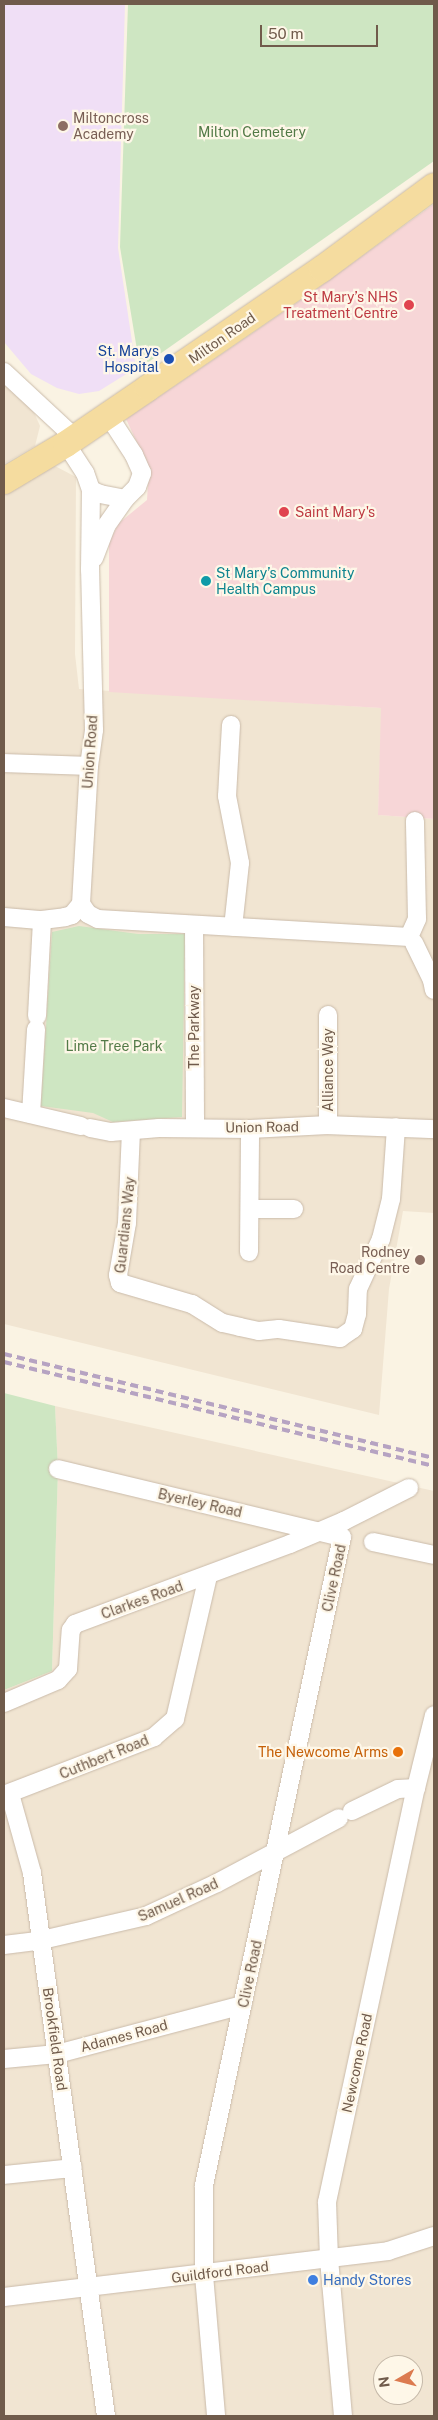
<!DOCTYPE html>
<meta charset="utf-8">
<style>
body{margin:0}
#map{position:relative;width:438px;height:2420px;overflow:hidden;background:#faf3e3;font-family:"Public Sans",sans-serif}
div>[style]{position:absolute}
.residential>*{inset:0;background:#f1e5d2}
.education>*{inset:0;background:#f0dff6}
.medical>*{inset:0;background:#f7d6d7}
.green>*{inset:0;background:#cee6c2}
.roads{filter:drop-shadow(0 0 1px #cabbaa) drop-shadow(0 0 1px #cabbaa)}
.street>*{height:18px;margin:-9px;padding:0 9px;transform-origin:9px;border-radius:9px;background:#fff}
.primary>*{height:26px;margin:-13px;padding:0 13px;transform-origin:13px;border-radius:13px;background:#f5dc9f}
.rail>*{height:4px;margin-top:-2px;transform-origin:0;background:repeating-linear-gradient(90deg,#b6a3c2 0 8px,transparent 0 13px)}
.dots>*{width:14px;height:14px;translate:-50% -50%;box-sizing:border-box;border:2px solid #fef7e8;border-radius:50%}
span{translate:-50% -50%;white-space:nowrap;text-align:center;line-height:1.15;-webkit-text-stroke:4.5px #fef7e8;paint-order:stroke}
.education-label{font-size:14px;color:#785e54}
.left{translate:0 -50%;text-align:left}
.right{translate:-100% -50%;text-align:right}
.park-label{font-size:14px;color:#527a47}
.health-label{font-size:14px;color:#be3a42}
.street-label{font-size:14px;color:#705b4b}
.transit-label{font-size:14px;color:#164399}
.culture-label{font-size:14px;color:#0d838f}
.food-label{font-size:14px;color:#c56008}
.shop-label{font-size:14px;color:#366cbe}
.frame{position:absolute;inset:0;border:5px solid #705b4b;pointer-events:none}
.north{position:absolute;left:373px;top:2355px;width:50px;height:50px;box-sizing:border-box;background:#fef7e8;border:1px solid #c5b9a9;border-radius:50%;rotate:262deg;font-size:14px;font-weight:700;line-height:20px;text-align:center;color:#705b4b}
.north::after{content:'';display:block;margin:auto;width:18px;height:22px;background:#dc7b50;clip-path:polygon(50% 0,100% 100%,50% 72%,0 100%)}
.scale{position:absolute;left:260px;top:25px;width:118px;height:22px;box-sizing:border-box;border:2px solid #705b4b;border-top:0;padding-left:6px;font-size:15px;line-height:18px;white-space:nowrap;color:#705b4b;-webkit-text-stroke:4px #fef7e8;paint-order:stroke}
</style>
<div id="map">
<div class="residential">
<i style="clip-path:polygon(4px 380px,32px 408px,40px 426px,35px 446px,4px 464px)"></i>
<i style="clip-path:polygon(53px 465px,76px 477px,75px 654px,79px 689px,382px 708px,378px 815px,434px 819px,434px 1213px,403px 1211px,389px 1289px,379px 1415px,4px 1324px,4px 495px)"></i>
<i style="clip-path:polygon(evenodd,55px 1406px,434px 1491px,434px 2416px,4px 2416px,4px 1690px,52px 1671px,58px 1469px,55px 1406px,383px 2365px,413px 2365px,413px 2395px,383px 2395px,383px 2365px)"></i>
</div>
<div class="education">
<i style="clip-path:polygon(4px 4px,125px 4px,118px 248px,136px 368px,99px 391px,79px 394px,57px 388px,31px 374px,4px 342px)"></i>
</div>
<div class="medical">
<i style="clip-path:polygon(434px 204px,434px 819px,378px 815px,381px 708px,109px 692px,109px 542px,119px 523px,147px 500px,149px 468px,126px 419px,307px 296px)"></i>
</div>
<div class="green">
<i style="clip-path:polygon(128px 4px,434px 4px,434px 161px,140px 368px,120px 247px)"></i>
<i style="clip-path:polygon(79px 926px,138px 934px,185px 934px,182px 1117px,113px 1122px,93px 1113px,41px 1106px,52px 932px)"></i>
<i style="clip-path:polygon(4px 1393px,55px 1406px,58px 1469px,52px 1671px,4px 1690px)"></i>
</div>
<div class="roads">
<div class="street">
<i style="left:4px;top:372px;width:97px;rotate:42.9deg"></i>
<i style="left:91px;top:490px;width:10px;rotate:24deg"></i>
<i style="left:100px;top:494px;width:25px;rotate:11deg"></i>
<i style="left:125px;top:499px;width:17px;rotate:-45deg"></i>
<i style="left:137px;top:487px;width:15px;rotate:-70deg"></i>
<i style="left:142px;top:473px;width:20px;rotate:-114deg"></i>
<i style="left:134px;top:455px;width:48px;rotate:-123deg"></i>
<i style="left:94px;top:558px;width:34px;rotate:-69deg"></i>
<i style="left:106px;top:526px;width:33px;rotate:-55deg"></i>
<i style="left:231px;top:725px;width:71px;rotate:93.2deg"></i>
<i style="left:227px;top:796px;width:68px;rotate:79deg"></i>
<i style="left:240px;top:863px;width:64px;rotate:96.2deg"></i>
<i style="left:4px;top:763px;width:85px;rotate:2deg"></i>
<i style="left:81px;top:904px;width:12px;rotate:55deg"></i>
<i style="left:88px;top:914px;width:11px;rotate:27deg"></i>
<i style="left:98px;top:919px;width:312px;rotate:3.3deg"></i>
<i style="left:409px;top:937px;width:20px;rotate:-66deg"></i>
<i style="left:417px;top:919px;width:98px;rotate:-91.2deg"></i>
<i style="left:4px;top:917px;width:38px;rotate:5deg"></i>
<i style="left:42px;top:920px;width:23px;rotate:-7deg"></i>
<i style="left:65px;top:917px;width:7px;rotate:-16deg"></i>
<i style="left:72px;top:915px;width:14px;rotate:-51deg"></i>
<i style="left:81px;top:904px;width:138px;rotate:-86.7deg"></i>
<i style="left:89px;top:766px;width:36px;rotate:-82deg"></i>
<i style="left:94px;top:730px;width:160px;rotate:-91.4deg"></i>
<i style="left:90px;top:570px;width:80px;rotate:-89.3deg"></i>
<i style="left:91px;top:490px;width:18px;rotate:-109deg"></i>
<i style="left:85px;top:473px;width:35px;rotate:-123deg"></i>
<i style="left:194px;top:926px;width:202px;rotate:89.7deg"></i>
<i style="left:414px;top:943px;width:41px;rotate:64.1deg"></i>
<i style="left:432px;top:980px;width:10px;rotate:79deg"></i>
<i style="left:328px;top:1015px;width:110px;rotate:90deg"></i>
<i style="left:37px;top:1016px;width:96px;rotate:-87deg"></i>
<i style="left:4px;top:1108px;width:79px;rotate:13.2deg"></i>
<i style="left:31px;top:1114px;width:85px;rotate:-86.6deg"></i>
<i style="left:90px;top:1128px;width:21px;rotate:11deg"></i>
<i style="left:111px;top:1132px;width:48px;rotate:-4.8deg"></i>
<i style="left:159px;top:1128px;width:91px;rotate:0.6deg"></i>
<i style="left:250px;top:1129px;width:78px;rotate:-2.9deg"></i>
<i style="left:328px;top:1125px;width:106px;rotate:2.2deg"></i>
<i style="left:131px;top:1131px;width:92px;rotate:92.5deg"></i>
<i style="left:127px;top:1223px;width:53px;rotate:99.8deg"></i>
<i style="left:118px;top:1275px;width:8px;rotate:76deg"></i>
<i style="left:120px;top:1283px;width:75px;rotate:16.3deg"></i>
<i style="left:192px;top:1304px;width:36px;rotate:32deg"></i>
<i style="left:223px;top:1323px;width:17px;rotate:13deg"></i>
<i style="left:240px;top:1327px;width:19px;rotate:12deg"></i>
<i style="left:259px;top:1331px;width:20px;rotate:-6deg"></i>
<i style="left:279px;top:1329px;width:62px;rotate:8.4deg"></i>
<i style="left:340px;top:1338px;width:16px;rotate:-35deg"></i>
<i style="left:353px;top:1329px;width:16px;rotate:-75deg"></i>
<i style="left:357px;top:1314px;width:25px;rotate:-88deg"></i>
<i style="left:358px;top:1289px;width:55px;rotate:-65.3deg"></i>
<i style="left:381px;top:1239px;width:41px;rotate:-76deg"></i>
<i style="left:391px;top:1199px;width:72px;rotate:-86deg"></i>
<i style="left:250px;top:1209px;width:44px"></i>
<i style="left:249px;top:1252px;width:123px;rotate:-89.5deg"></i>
<i style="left:58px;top:1469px;width:292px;rotate:13.5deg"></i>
<i style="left:342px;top:1537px;width:663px;rotate:102.02deg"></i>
<i style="left:204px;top:2185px;width:90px;rotate:90deg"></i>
<i style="left:204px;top:2275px;width:142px;rotate:85.1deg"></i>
<i style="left:373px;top:1542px;width:62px;rotate:12deg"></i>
<i style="left:4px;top:1703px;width:59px;rotate:-23.1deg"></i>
<i style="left:58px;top:1680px;width:15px;rotate:-48deg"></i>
<i style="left:68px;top:1669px;width:39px;rotate:-86deg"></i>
<i style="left:71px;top:1630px;width:7px;rotate:-56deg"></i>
<i style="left:75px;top:1624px;width:229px;rotate:-20.4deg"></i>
<i style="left:290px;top:1544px;width:59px;rotate:-23.1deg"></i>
<i style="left:344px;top:1521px;width:73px;rotate:-26.9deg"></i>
<i style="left:10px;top:1794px;width:82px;rotate:74.4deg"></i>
<i style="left:32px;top:1873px;width:548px;rotate:82.24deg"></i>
<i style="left:4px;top:1795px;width:161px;rotate:-21.1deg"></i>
<i style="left:154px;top:1737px;width:28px;rotate:-41deg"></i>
<i style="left:175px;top:1719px;width:147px;rotate:-77deg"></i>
<i style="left:352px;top:1811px;width:51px;rotate:-25.6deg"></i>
<i style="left:398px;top:1789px;width:18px;rotate:-3deg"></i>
<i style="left:4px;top:1945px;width:38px;rotate:-7deg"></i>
<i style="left:42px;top:1940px;width:107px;rotate:-13deg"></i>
<i style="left:146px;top:1916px;width:78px;rotate:-24.9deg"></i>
<i style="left:217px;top:1883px;width:138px;rotate:-28deg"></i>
<i style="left:4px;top:2059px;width:53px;rotate:-5.4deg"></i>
<i style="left:57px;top:2054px;width:192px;rotate:-14.8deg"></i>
<i style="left:4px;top:2175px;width:69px;rotate:-5.8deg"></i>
<i style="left:4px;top:2297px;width:387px;rotate:-6.8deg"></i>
<i style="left:388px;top:2251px;width:48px;rotate:-18.1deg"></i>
<i style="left:343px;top:2416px;width:158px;rotate:-95.1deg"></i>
<i style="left:329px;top:2259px;width:57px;rotate:-92deg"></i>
<i style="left:327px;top:2202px;width:423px;rotate:-77.9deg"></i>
<i style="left:416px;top:1788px;width:75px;rotate:-76.1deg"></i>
</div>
<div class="primary">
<i style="left:4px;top:481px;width:72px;rotate:-30.8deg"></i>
<i style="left:66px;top:444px;width:99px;rotate:-34.3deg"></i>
<i style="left:148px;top:388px;width:211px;rotate:-34.4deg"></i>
<i style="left:322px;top:269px;width:139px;rotate:-36.5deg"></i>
</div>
</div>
<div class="rail">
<i style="left:4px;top:1354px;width:442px;rotate:13.6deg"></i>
<i style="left:4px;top:1362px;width:442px;rotate:13.6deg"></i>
</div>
<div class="dots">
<i style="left:63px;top:126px;background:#8d6e63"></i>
<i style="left:409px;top:305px;background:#e0444e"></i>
<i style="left:169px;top:359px;background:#1a4fb4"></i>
<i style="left:284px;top:512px;background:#e0444e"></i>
<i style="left:206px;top:581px;background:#0f9aa8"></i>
<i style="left:420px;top:1260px;background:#8d6e63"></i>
<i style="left:398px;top:1752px;background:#e8710a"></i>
<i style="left:313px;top:2280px;background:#3f7fe0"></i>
</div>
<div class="education-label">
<span class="left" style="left:73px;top:126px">Miltoncross<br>Academy</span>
<span class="right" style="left:410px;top:1260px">Rodney<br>Road Centre</span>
</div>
<div class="park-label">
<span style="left:252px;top:132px">Milton Cemetery</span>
<span style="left:114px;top:1046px">Lime Tree Park</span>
</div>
<div class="health-label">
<span class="right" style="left:398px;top:305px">St Mary’s NHS<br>Treatment Centre</span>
<span class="left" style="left:295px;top:512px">Saint Mary's</span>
</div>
<div class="street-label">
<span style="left:222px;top:338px;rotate:-35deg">Milton Road</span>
<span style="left:90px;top:752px;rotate:-86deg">Union Road</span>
<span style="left:194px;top:1027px;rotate:-90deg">The Parkway</span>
<span style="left:328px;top:1070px;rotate:-90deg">Alliance Way</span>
<span style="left:262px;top:1127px;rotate:-1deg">Union Road</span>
<span style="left:125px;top:1225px;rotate:-84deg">Guardians Way</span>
<span style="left:200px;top:1503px;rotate:13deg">Byerley Road</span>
<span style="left:334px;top:1578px;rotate:-78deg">Clive Road</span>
<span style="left:142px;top:1600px;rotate:-20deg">Clarkes Road</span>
<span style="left:104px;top:1757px;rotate:-22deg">Cuthbert Road</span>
<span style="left:178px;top:1900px;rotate:-24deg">Samuel Road</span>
<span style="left:250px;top:1974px;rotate:-78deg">Clive Road</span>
<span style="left:124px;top:2036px;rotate:-15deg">Adames Road</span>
<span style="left:55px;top:2039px;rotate:82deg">Brookfield Road</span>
<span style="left:357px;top:2063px;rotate:-78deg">Newcome Road</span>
<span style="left:220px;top:2272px;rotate:-7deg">Guildford Road</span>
</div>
<div class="transit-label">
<span class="right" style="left:159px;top:359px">St. Marys<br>Hospital</span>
</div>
<div class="culture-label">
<span class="left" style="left:216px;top:581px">St Mary’s Community<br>Health Campus</span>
</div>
<div class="food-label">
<span class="right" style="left:388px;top:1752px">The Newcome Arms</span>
</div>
<div class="shop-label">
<span class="left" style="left:323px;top:2280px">Handy Stores</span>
</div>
<div class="frame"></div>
<div class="north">N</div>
<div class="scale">50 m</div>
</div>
